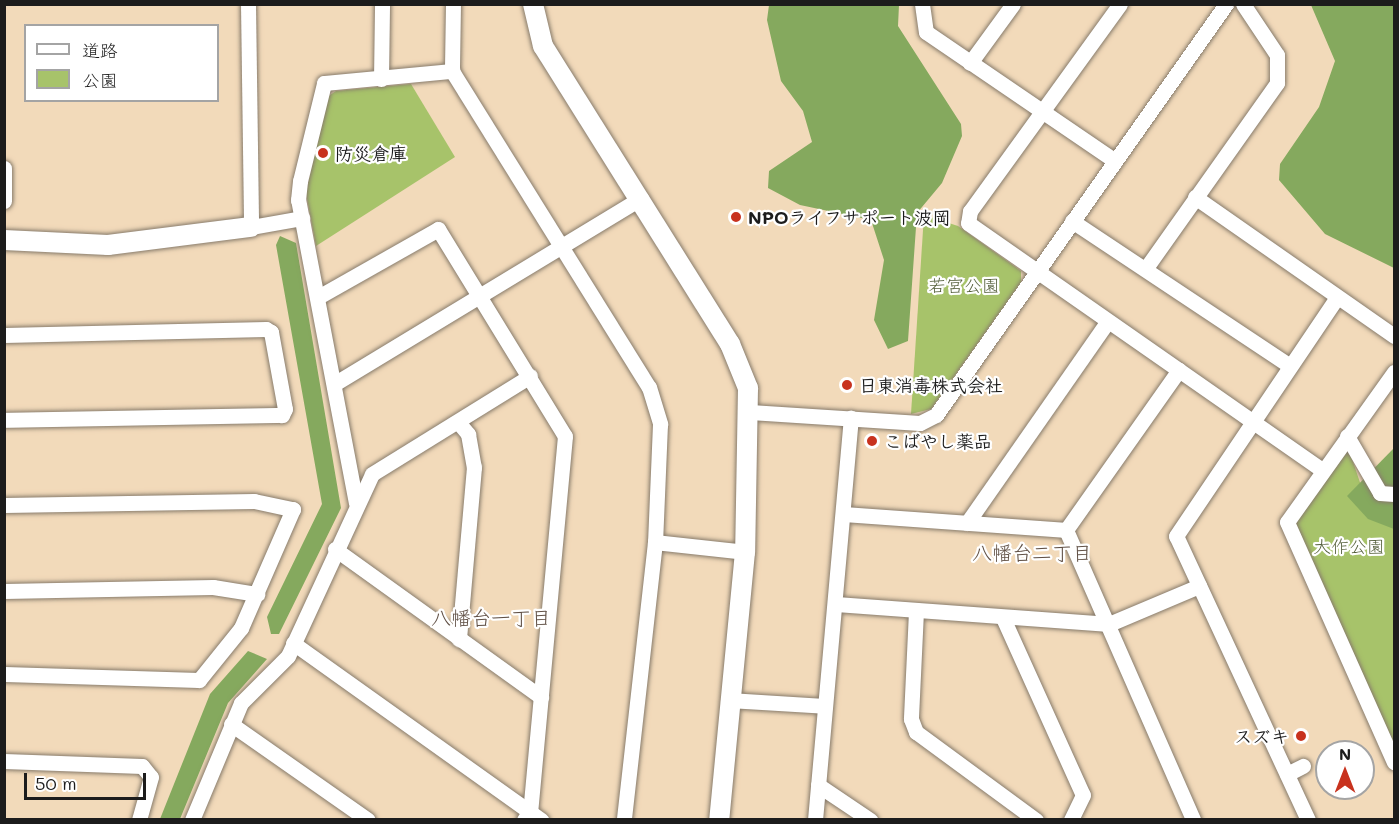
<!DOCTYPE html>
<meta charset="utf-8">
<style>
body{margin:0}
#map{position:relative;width:1399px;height:824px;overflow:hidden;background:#f2daba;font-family:Mali,"Klee One",sans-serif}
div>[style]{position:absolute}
.green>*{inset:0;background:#a7c36a}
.forest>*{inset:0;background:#85a95e}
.roads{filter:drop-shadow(0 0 2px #877b6b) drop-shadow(0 0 2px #877b6b)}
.minor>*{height:15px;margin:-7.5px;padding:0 7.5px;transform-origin:7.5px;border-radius:7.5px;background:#fff}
.tertiary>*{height:20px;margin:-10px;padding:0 10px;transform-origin:10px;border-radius:10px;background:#fff}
.dots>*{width:16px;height:16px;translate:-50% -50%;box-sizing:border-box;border:3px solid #fff;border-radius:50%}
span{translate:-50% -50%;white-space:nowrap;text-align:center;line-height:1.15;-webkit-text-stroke:4.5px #fff;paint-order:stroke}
.poi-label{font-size:18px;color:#1c1c1c;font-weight:700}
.left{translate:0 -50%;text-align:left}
.right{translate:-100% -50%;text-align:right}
.park-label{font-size:18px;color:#545f3b}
.neighbourhood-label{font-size:20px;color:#605045}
.frame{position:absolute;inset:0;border:6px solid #1c1c1c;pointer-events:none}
.legend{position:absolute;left:24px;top:24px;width:195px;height:78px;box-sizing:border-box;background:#fff;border:2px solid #a4a4a4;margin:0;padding:8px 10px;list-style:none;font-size:18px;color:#1c1c1c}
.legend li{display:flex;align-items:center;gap:12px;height:30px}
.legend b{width:30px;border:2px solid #a4a4a4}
.north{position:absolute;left:1315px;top:740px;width:60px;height:60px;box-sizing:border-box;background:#fff;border:2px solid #a4a4a4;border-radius:50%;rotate:0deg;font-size:16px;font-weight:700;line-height:24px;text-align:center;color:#1c1c1c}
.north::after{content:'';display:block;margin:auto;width:21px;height:27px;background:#c8321e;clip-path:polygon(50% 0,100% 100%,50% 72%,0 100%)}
.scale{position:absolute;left:24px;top:773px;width:122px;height:27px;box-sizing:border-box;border:3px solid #1c1c1c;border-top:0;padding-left:8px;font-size:18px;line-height:21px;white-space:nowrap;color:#1c1c1c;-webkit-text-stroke:4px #fff;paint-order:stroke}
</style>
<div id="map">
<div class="green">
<i style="clip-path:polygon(411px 84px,455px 157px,316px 246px,306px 193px,327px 97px,336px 91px)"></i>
<i style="clip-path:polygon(924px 215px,958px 226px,1021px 271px,1021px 282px,931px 409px,911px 414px)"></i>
<i style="clip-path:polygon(1343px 450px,1350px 453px,1366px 500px,1394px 514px,1394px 761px,1290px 532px)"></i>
</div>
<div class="forest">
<i style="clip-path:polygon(769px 5px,899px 5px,898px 26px,961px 124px,962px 136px,942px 183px,917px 213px,908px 341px,888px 349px,874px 320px,884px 260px,871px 220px,800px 205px,768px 188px,769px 171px,812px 142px,803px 111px,781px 81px,767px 20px)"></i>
<i style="clip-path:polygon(1311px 5px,1394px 5px,1394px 268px,1325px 234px,1279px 180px,1280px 164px,1319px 107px,1335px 61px)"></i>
<i style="clip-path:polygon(280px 236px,296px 243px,341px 508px,279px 634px,271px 634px,267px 617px,322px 504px,276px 245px)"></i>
<i style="clip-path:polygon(1394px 448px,1394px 529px,1368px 519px,1347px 496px)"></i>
<i style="clip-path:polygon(248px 651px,267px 659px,228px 703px,180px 819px,160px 819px,210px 694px)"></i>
</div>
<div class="roads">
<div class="minor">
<i style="left:248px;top:4px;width:223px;rotate:89.2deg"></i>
<i style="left:251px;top:227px;width:52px;rotate:-10deg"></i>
<i style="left:453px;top:4px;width:67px;rotate:90.9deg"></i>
<i style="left:452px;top:71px;width:372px;rotate:58.1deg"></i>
<i style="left:649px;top:387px;width:39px;rotate:73deg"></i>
<i style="left:660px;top:424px;width:118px;rotate:92.4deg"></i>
<i style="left:655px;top:542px;width:280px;rotate:96.4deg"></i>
<i style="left:922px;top:4px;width:28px;rotate:82deg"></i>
<i style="left:926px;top:32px;width:229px;rotate:34.3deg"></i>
<i style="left:1120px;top:4px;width:256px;rotate:125.9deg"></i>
<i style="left:970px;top:211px;width:12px;rotate:99deg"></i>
<i style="left:968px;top:223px;width:432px;rotate:34.9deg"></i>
<i style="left:970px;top:63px;width:73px;rotate:-53.9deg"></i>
<i style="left:381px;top:79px;width:75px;rotate:-89.2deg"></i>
<i style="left:4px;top:168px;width:33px;rotate:90deg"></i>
<i style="left:1195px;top:197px;width:243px;rotate:34.9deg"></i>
<i style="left:1072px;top:221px;width:260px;rotate:33.6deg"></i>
<i style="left:1146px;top:268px;width:227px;rotate:-54.7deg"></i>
<i style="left:1277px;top:83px;width:28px;rotate:-90deg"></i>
<i style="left:1277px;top:55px;width:61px;rotate:-123.7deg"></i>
<i style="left:318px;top:297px;width:138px;rotate:-29.5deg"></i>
<i style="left:438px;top:229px;width:243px;rotate:58.5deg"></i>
<i style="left:565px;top:436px;width:377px;rotate:95.3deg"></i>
<i style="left:530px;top:811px;width:11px;rotate:124deg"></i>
<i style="left:4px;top:335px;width:262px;rotate:-1.3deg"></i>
<i style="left:266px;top:329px;width:6px;rotate:31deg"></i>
<i style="left:271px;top:332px;width:78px;rotate:79.7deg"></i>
<i style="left:285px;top:409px;width:7px;rotate:117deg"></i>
<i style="left:282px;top:415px;width:278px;rotate:179deg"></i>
<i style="left:1394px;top:372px;width:184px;rotate:125.5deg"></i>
<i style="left:1287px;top:522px;width:263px;rotate:66deg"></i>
<i style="left:334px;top:384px;width:359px;rotate:-31.2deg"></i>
<i style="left:750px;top:412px;width:170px;rotate:3.7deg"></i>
<i style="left:920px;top:423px;width:18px;rotate:-27deg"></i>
<i style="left:936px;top:415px;width:503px;rotate:-54.79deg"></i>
<i style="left:458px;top:422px;width:16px;rotate:50deg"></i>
<i style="left:468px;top:434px;width:34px;rotate:80deg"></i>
<i style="left:474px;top:467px;width:173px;rotate:95deg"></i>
<i style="left:1347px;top:436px;width:66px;rotate:59.9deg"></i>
<i style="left:1380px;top:493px;width:14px;rotate:4deg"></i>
<i style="left:356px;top:503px;width:309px;rotate:-100.8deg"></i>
<i style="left:298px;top:200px;width:19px;rotate:-84deg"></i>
<i style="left:300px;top:181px;width:101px;rotate:-76.2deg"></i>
<i style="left:324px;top:83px;width:129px;rotate:-5.4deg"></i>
<i style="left:4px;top:505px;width:250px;rotate:-0.9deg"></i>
<i style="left:254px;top:501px;width:40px;rotate:12deg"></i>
<i style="left:293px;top:509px;width:130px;rotate:113.6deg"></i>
<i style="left:241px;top:628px;width:67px;rotate:128.9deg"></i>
<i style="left:199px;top:680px;width:195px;rotate:-178.2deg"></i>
<i style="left:844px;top:514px;width:223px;rotate:4.1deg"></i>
<i style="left:967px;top:523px;width:246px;rotate:-55.1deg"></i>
<i style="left:1066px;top:530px;width:317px;rotate:66.3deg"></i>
<i style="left:1066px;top:530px;width:196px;rotate:-54.8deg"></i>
<i style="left:655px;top:542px;width:91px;rotate:6.3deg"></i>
<i style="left:335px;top:549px;width:254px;rotate:35.7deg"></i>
<i style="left:4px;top:591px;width:209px;rotate:-1.1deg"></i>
<i style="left:213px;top:587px;width:45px;rotate:9deg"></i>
<i style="left:836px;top:604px;width:274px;rotate:4.2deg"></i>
<i style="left:1109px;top:624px;width:98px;rotate:-22.9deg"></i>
<i style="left:916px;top:611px;width:108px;rotate:92.7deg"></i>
<i style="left:911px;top:719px;width:14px;rotate:69deg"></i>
<i style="left:916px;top:732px;width:149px;rotate:36.3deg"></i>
<i style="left:1003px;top:618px;width:194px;rotate:65.7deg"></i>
<i style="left:1083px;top:795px;width:28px;rotate:116deg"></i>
<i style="left:293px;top:643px;width:305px;rotate:35.5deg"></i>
<i style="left:728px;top:700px;width:97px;rotate:3.5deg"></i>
<i style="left:231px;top:724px;width:167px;rotate:35deg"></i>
<i style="left:4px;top:761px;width:138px;rotate:2.1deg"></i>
<i style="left:142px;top:766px;width:14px;rotate:51deg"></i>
<i style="left:151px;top:777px;width:45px;rotate:105.6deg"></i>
<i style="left:1287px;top:774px;width:18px;rotate:-27deg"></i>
<i style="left:818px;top:785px;width:63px;rotate:33.9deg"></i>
<i style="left:192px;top:820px;width:127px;rotate:-67.3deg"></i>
<i style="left:241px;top:703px;width:66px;rotate:-45deg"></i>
<i style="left:288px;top:656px;width:200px;rotate:-65.2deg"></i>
<i style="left:372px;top:474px;width:186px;rotate:-31.8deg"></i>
<i style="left:815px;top:820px;width:404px;rotate:-84.9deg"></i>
<i style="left:1308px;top:820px;width:313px;rotate:-114.9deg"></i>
<i style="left:1176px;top:536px;width:288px;rotate:-56deg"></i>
</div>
<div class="tertiary">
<i style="left:533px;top:4px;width:43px;rotate:76.6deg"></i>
<i style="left:543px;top:46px;width:352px;rotate:57.9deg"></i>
<i style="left:730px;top:344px;width:48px;rotate:67.8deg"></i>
<i style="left:748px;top:388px;width:164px;rotate:91deg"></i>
<i style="left:745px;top:552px;width:269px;rotate:95.5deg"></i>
<i style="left:4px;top:240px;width:104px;rotate:2.8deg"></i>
<i style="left:108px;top:245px;width:144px;rotate:-7.2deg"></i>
</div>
</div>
<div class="dots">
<i style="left:323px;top:153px;background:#c8321e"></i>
<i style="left:736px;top:217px;background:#c8321e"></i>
<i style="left:847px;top:385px;background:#c8321e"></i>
<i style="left:872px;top:441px;background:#c8321e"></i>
<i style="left:1301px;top:736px;background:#c8321e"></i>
</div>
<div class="poi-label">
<span class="left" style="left:335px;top:153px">防災倉庫</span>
<span class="left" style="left:748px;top:217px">NPOライフサポート波岡</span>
<span class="left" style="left:859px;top:385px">日東消毒株式会社</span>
<span class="left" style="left:884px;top:441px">こばやし薬品</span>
<span class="right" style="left:1289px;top:736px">スズキ</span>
</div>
<div class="park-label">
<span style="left:964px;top:285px">若宮公園</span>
<span style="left:1349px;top:546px">大作公園</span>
</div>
<div class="neighbourhood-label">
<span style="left:1032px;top:552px">八幡台二丁目</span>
<span style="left:491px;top:617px">八幡台一丁目</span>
</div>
<div class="frame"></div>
<ul class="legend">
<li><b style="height:8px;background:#fff"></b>道路</li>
<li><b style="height:16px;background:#a7c36a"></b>公園</li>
</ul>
<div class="north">N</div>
<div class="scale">50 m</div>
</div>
